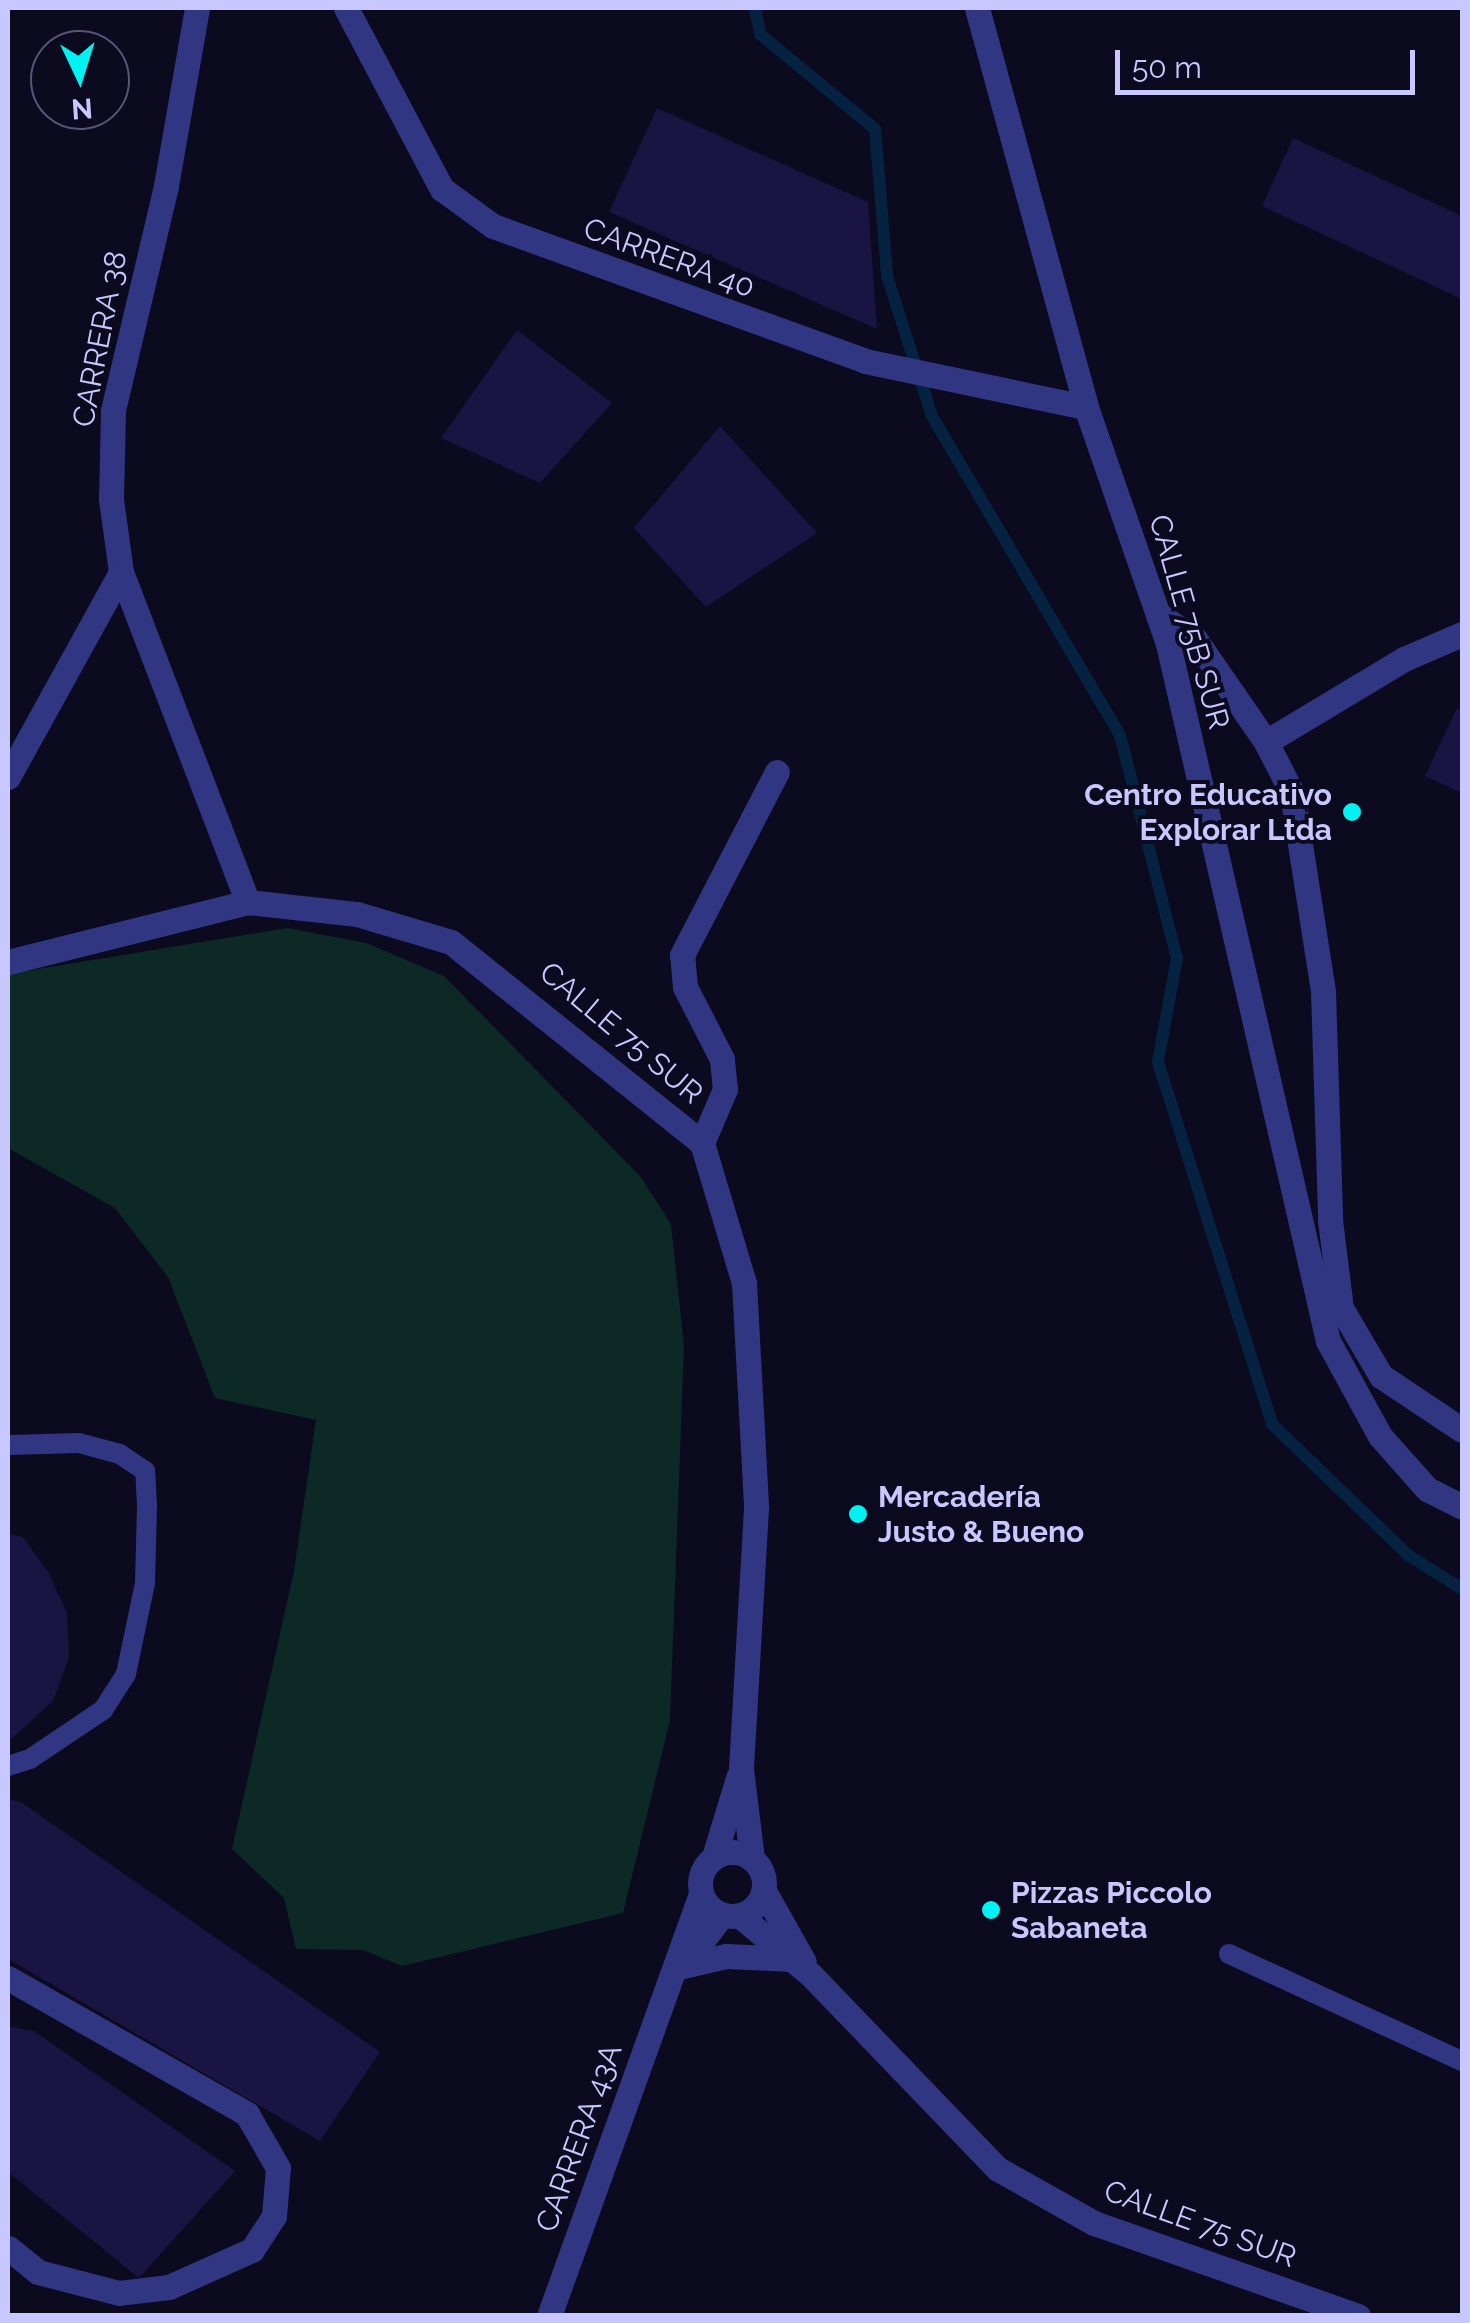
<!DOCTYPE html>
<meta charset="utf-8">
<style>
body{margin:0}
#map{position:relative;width:1470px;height:2323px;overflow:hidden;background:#0b0a1e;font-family:Raleway,sans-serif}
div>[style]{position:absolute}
.green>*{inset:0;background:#0d2925}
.stream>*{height:12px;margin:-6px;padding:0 6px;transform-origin:6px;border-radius:6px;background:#062241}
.building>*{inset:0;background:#191441}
.service>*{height:20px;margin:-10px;padding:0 10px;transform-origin:10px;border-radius:10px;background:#303682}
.minor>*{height:25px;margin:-12.5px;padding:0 12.5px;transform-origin:12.5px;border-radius:12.5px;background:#303682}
.tertiary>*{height:25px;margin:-12.5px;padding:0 12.5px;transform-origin:12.5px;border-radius:12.5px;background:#303682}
.tertiary>.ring{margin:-12.5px;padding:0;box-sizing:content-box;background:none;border:25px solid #303682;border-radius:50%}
.dots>*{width:28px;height:28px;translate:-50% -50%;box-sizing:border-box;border:5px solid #0b0a1e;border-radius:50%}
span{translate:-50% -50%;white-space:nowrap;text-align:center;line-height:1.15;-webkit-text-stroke:8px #0b0a1e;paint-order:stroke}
.street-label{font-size:30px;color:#c8c7ff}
.poi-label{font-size:30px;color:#c8c7ff;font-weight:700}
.right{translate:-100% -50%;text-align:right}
.left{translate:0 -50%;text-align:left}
.frame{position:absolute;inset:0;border:10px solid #c8c7ff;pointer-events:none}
.north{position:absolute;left:30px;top:30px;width:100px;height:100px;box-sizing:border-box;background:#0b0a1e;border:2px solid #575678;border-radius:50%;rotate:176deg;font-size:28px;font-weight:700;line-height:40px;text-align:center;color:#c8c7ff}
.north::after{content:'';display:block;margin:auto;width:35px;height:45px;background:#00f2f2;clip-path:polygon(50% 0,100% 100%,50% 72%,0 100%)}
.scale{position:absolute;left:1115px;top:50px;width:300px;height:45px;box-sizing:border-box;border:5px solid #c8c7ff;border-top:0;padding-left:12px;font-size:30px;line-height:35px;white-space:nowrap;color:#c8c7ff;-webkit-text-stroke:8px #0b0a1e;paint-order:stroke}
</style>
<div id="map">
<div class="green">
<i style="clip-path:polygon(287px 928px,366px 943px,444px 976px,640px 1176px,671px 1224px,684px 1346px,670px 1720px,623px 1913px,402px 1966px,363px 1950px,296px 1949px,284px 1898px,232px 1849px,294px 1571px,316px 1420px,215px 1398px,168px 1277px,115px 1208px,8px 1148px,8px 974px)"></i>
</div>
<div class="stream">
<i style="left:755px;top:8px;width:26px;rotate:79deg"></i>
<i style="left:760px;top:34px;width:149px;rotate:39.6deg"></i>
<i style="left:875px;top:129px;width:147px;rotate:85.3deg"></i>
<i style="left:887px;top:276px;width:147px;rotate:72.2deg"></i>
<i style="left:932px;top:416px;width:370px;rotate:59.5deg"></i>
<i style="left:1120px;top:735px;width:230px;rotate:75.7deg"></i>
<i style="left:1177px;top:958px;width:106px;rotate:100.4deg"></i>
<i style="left:1158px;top:1062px;width:380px;rotate:72.5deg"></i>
<i style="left:1272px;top:1424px;width:189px;rotate:43.9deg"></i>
<i style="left:1408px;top:1555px;width:64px;rotate:32.2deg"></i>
</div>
<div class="building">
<i style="clip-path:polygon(657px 108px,868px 202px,877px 329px,609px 212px)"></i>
<i style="clip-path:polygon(1293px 138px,1462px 216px,1462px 299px,1262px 206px)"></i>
<i style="clip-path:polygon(517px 330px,612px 403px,540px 483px,441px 438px)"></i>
<i style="clip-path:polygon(720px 426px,817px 533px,706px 607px,634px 528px)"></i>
<i style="clip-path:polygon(1457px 708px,1462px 711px,1462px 793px,1425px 776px)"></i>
<i style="clip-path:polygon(8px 1534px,23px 1537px,48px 1572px,67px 1613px,69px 1658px,53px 1701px,8px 1742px)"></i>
<i style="clip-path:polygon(8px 1799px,21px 1802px,380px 2052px,320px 2141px,8px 1959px)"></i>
<i style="clip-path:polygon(8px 2026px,34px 2031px,235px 2171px,139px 2278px,8px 2172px)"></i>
</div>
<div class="service">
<i style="left:8px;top:1766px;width:23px;rotate:-18deg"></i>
<i style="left:30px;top:1759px;width:88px;rotate:-33.9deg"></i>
<i style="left:103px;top:1710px;width:43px;rotate:-57.4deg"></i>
<i style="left:126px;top:1674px;width:93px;rotate:-78.2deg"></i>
<i style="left:145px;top:1583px;width:77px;rotate:-88.5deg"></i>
<i style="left:147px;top:1506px;width:35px;rotate:-93deg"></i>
<i style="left:145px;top:1471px;width:30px;rotate:-146deg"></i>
<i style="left:120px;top:1454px;width:42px;rotate:-165deg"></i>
<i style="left:79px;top:1443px;width:69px;rotate:178.3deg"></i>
<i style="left:1229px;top:1954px;width:256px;rotate:24.7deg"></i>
</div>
<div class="minor">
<i style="left:197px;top:8px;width:181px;rotate:99.9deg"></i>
<i style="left:166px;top:186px;width:231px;rotate:103.3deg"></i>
<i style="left:113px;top:411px;width:88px;rotate:91.3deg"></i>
<i style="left:111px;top:499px;width:74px;rotate:82.2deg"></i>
<i style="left:121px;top:572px;width:354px;rotate:69deg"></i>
<i style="left:346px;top:8px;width:205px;rotate:62.1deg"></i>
<i style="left:442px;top:189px;width:63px;rotate:36deg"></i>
<i style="left:493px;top:226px;width:396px;rotate:19.9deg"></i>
<i style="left:865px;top:361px;width:226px;rotate:11.8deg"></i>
<i style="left:977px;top:8px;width:414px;rotate:74.7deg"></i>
<i style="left:1086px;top:407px;width:251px;rotate:70.9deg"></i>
<i style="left:1168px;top:644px;width:715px;rotate:77.07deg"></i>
<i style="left:1328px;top:1341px;width:108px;rotate:61.3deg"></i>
<i style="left:1380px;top:1436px;width:71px;rotate:48.4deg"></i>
<i style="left:1427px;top:1489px;width:39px;rotate:27deg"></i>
<i style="left:1158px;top:614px;width:45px;rotate:34deg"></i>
<i style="left:1195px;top:639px;width:125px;rotate:55.4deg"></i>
<i style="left:1266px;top:742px;width:57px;rotate:63deg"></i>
<i style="left:1292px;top:793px;width:200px;rotate:81.1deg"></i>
<i style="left:1323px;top:991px;width:229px;rotate:88.2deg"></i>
<i style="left:1330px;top:1220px;width:89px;rotate:82.9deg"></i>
<i style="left:1341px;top:1308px;width:79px;rotate:59.5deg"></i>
<i style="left:1381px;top:1376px;width:97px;rotate:33.7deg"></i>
<i style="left:1266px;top:742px;width:161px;rotate:-31deg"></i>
<i style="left:1404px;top:659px;width:63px;rotate:-23.3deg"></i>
<i style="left:8px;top:777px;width:234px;rotate:-61.1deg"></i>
<i style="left:8px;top:962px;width:247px;rotate:-14deg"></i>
<i style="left:248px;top:902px;width:110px;rotate:6.3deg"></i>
<i style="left:357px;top:914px;width:98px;rotate:16.6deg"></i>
<i style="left:451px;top:942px;width:322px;rotate:38.7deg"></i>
<i style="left:702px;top:1143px;width:146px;rotate:73.3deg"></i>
<i style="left:744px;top:1283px;width:225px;rotate:86.9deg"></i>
<i style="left:756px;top:1508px;width:261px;rotate:93.3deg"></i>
<i style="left:741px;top:1769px;width:91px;rotate:83deg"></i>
<i style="left:702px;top:1143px;width:59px;rotate:-66.9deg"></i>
<i style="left:725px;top:1089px;width:30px;rotate:-96deg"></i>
<i style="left:722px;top:1059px;width:81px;rotate:-117.2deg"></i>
<i style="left:685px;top:987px;width:32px;rotate:-95deg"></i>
<i style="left:682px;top:955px;width:206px;rotate:-62.6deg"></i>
<i style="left:714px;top:1857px;width:83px;rotate:-73.1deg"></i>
<i style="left:8px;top:1978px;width:275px;rotate:29.6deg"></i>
<i style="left:247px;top:2114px;width:62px;rotate:60.1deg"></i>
<i style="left:278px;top:2168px;width:48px;rotate:94.8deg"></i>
<i style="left:274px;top:2216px;width:40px;rotate:122.9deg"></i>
<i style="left:252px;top:2250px;width:91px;rotate:156deg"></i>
<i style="left:169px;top:2287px;width:50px;rotate:173.2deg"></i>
<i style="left:119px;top:2293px;width:84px;rotate:-165.5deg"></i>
<i style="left:38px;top:2272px;width:38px;rotate:-141deg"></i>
</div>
<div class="tertiary">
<i class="ring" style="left:700px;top:1852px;width:39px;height:39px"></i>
<i style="left:764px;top:1891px;width:81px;rotate:60.6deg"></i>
<i style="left:740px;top:1916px;width:92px;rotate:39.7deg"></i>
<i style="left:811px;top:1975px;width:269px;rotate:46.1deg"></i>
<i style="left:998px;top:2169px;width:110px;rotate:29.4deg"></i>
<i style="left:1094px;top:2223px;width:280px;rotate:19.4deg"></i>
<i style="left:683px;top:1966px;width:44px;rotate:-13.1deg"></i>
<i style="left:726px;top:1956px;width:65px;rotate:2.6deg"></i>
<i style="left:683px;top:1966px;width:64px;rotate:-52.6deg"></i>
<i style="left:549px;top:2316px;width:449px;rotate:-70.2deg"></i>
</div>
<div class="dots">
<i style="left:1352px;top:812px;background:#00f2f2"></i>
<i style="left:858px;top:1514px;background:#00f2f2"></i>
<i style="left:991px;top:1910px;background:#00f2f2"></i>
</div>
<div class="street-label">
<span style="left:669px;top:258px;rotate:20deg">CARRERA 40</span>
<span style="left:100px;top:339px;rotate:-79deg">CARRERA 38</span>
<span style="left:1189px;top:622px;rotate:74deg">CALLE 75B SUR</span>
<span style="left:621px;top:1033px;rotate:40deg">CALLE 75 SUR</span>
<span style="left:579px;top:2138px;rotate:-70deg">CARRERA 43A</span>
<span style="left:1200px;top:2224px;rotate:20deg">CALLE 75 SUR</span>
</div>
<div class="poi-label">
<span class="right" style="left:1332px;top:812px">Centro Educativo<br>Explorar Ltda</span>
<span class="left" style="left:878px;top:1514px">Mercadería<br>Justo &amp; Bueno</span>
<span class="left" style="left:1011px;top:1910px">Pizzas Piccolo<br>Sabaneta</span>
</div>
<div class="frame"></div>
<div class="north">N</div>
<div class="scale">50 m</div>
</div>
